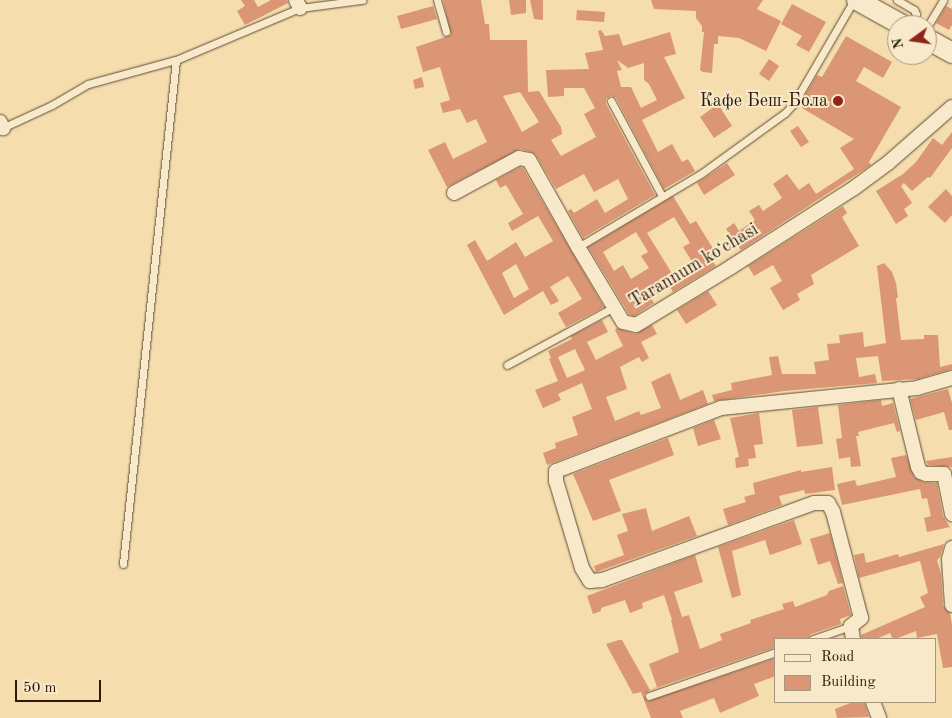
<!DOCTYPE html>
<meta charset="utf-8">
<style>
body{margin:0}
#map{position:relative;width:952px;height:718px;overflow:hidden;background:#f5ddae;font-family:"Old Standard TT",serif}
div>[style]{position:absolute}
.building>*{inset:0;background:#db9675}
.roads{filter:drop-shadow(0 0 1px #5e4b33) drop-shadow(0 0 1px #5e4b33)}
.service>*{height:7px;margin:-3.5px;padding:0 3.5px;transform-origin:3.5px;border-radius:3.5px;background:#f8e9ca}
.minor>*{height:14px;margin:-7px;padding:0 7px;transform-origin:7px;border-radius:7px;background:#f8e9ca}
.secondary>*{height:20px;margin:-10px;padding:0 10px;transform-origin:10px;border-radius:10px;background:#f8e9ca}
.dots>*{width:14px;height:14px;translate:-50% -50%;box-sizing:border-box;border:2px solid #f8e9ca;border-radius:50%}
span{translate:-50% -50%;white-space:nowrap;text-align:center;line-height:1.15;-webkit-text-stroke:4px #f8e9ca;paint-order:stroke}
.poi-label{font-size:18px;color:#2b1a0a}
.right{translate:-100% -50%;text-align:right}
.street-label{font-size:18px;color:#2b1a0a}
.legend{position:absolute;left:774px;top:638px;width:162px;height:65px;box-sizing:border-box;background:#f8e9ca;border:1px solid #a6967d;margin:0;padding:6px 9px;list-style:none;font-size:15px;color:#2b1a0a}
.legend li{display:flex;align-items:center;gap:10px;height:25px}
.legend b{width:25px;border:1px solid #a6967d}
.north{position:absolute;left:887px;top:15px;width:50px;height:50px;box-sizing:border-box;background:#f8e9ca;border:1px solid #a6967d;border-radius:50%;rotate:256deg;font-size:14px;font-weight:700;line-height:20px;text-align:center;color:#2b1a0a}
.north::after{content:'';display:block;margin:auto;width:18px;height:22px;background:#8f2418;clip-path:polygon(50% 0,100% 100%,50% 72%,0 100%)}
.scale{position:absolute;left:15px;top:680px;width:86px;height:22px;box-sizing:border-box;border:2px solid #2b1a0a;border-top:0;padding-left:6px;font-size:15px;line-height:18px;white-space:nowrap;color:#2b1a0a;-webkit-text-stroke:4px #f8e9ca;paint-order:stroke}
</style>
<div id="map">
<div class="building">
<i style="clip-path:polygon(241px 0,254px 0,258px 7px,271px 0,287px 0,288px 3px,245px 25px,237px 11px,245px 6px)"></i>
<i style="clip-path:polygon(evenodd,443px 0,481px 0,485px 24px,489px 24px,490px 40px,527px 40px,528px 92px,539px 91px,561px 127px,562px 134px,551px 140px,561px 156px,596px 137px,584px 114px,595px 108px,584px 88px,564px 88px,564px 96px,548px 97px,546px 70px,589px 69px,585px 53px,603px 50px,598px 31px,601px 30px,605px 36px,619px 34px,623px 46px,670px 32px,676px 54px,664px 57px,685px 98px,642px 120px,658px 152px,672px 144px,682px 162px,688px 159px,695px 171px,664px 189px,616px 98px,611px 96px,606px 99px,606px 104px,655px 195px,583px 238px,568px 211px,571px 209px,574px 213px,597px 199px,605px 213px,628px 199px,618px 179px,594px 192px,584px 174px,556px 189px,536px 155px,531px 152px,520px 149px,447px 187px,428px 150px,445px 142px,453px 159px,487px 142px,476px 119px,467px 123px,460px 109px,443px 113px,440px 103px,450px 100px,440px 67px,423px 72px,416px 47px,451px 35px,443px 0,617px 60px,628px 68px,644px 63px,644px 80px,649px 84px,657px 100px,641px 108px,631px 87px,621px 87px,617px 71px,622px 70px,617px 60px,443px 0,520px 92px,539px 122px,522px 132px,503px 96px,520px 92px)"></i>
<i style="clip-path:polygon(509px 0,526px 0,526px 13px,511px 15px)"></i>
<i style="clip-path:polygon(530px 0,543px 0,543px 20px,534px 19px)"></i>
<i style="clip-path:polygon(651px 0,763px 0,757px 9px,781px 21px,766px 51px,739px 38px,718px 36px,718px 44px,714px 44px,712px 73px,703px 72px,700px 70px,704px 32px,702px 32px,702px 26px,696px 18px,696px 11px,654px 9px)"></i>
<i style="clip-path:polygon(792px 4px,826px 22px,809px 52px,796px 45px,802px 36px,781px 24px)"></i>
<i style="clip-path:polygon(433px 6px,437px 19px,401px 29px,397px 16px)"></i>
<i style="clip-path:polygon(946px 6px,952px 9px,952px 25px,949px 30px,936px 23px)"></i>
<i style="clip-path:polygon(577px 10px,605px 12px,604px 22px,576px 20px)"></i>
<i style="clip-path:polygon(846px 36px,892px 62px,883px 78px,864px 67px,856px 81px,901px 107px,869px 162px,871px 165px,741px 250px,726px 229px,734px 223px,739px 231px,755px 220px,749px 211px,759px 205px,763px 211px,782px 198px,773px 184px,787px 174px,799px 190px,809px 183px,816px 194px,854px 169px,840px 148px,854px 139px,802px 108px,806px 102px,802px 100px,817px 75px,822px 77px)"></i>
<i style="clip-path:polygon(769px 59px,779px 66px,769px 81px,759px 74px)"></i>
<i style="clip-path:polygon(422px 77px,424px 87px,415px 89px,413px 80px)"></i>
<i style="clip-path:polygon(718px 104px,732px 126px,714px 138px,700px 117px)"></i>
<i style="clip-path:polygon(798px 126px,809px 142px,801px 147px,790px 131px)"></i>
<i style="clip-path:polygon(952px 132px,952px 148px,930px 178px,928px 177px,912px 191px,904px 183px,901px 186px,912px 203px,904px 209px,908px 216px,896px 224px,876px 191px,903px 174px,916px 162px,933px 138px,942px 145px)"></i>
<i style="clip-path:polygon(727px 163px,735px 175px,704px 195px,697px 183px)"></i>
<i style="clip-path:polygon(evenodd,520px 167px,523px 168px,604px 307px,566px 327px,558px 313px,582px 299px,568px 276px,550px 287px,559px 301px,551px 305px,543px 291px,504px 315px,467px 245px,475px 240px,487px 261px,516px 242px,525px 257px,553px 241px,538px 216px,512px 231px,508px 223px,523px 214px,506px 185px,500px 188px,496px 180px,520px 167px,516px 264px,529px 289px,514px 298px,502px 273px,516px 264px)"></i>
<i style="clip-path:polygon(946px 189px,952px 196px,952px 215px,945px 223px,928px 207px)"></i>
<i style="clip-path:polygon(evenodd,673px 196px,690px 224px,696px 221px,717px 255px,711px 259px,716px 266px,673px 292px,670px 287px,651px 298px,654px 303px,634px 316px,629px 314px,588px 247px,673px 196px,674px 217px,690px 243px,683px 247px,696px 268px,676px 280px,647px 233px,674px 217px,673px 196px,636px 232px,648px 252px,641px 256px,649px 268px,631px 279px,623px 265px,614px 271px,603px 252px,636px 232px)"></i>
<i style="clip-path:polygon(843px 206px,847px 213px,842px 217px,859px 246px,811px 275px,814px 284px,797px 294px,800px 300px,783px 310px,770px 288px,782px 281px,773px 265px,754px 276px,748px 266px)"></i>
<i style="clip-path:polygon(884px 263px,892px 272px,896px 283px,898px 298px,896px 298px,901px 340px,924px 339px,924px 335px,938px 335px,940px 367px,952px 364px,952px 369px,918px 379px,882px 381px,878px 356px,856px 358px,859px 377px,875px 374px,877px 383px,784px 391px,714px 401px,712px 395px,732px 390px,731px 383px,772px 375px,769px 357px,778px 356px,782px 374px,816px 374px,814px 362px,829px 360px,827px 344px,840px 343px,839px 335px,863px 332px,864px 347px,886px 343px,877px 266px)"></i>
<i style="clip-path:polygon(708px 291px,717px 305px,686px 324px,677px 310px)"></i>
<i style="clip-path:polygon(evenodd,602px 320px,608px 332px,587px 342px,596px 360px,623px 346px,615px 330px,617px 328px,635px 334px,652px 325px,657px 334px,641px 342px,649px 358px,642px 362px,639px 357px,620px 367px,627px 389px,606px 397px,615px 421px,639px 411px,641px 415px,661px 408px,651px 382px,670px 373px,680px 400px,703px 390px,708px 404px,547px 465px,543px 453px,556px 448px,555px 443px,578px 435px,572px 417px,592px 409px,582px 383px,558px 394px,561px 400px,543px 408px,535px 390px,558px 381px,549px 359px,551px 358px,548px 351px,572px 339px,571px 336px,602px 320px,575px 349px,585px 370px,567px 378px,558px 357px,575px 349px)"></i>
<i style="clip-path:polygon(948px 389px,952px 403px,952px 430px,949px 430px,944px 412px,916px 420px,910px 399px)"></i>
<i style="clip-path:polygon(881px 400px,882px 406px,893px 403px,900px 431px,897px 432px,894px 423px,858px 432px,859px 436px,856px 436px,861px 466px,851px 467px,850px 457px,839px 459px,836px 439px,842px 438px,838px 405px)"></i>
<i style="clip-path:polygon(818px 407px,823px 444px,797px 447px,792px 410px)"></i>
<i style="clip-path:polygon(759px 413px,763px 444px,754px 445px,756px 458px,748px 459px,749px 466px,736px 468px,735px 458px,739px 457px,730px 418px)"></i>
<i style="clip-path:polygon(714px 420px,721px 439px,698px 446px,693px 428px)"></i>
<i style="clip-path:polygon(668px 438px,674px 455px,609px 480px,621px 511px,593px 521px,573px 474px)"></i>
<i style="clip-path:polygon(906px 455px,914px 477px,923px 482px,937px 483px,943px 516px,950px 527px,927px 532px,924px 518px,931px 516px,927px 498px,922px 499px,920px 489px,842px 505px,837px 484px,855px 480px,857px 486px,896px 477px,891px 458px)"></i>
<i style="clip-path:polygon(952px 457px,952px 467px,928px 465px,926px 461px)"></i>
<i style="clip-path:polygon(832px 467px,835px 490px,805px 494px,804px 490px,779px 496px,782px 505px,728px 525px,723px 509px,746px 502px,744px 497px,755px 494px,753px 483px,801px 470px,801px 472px)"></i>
<i style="clip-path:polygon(646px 508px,652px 531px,689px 516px,697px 536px,596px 572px,594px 566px,624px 555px,617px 535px,628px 531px,622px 514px)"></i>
<i style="clip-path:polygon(794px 520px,802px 544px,770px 555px,765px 540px,732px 551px,741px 595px,732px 598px,718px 547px)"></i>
<i style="clip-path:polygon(830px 533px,843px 583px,838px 584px,830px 561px,818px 565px,810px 539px)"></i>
<i style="clip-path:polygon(944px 544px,940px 557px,937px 560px,941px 574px,943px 606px,950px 613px,952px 625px,952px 667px,943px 668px,937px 634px,917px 638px,916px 631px,895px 639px,893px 639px,890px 633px,876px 639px,862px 639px,861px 635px,925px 607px,920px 597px,928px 593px,920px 561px,859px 578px,854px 555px,864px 553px,866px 563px,898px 554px,899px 557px)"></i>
<i style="clip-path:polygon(695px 555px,703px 582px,674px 592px,682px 617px,689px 615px,700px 649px,722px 640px,720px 634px,751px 623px,750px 620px,784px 609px,782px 604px,793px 601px,795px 607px,827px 595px,829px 591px,843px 586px,851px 615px,840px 619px,841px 624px,811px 634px,808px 639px,776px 639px,776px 647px,650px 690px,657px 687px,649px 664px,679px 652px,671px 620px,672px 620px,664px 595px,642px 603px,643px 608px,630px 613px,625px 600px,601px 608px,601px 611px,593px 614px,587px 596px)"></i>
<i style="clip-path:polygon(619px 640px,622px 640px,650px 690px,644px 695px,648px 701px,776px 658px,776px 676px,754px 684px,759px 696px,720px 713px,714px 698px,680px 711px,683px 718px,651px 718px,641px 692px,633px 694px,606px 644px)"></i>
<i style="clip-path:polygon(853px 702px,864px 702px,869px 717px,837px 718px,835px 709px)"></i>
</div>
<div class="roads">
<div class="service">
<i style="left:437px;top:0;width:33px;rotate:74deg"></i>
<i style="left:897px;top:0;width:20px;rotate:30deg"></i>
<i style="left:914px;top:10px;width:4px;rotate:63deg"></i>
<i style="left:916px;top:14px;width:12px;rotate:114deg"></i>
<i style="left:927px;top:27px;width:31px;rotate:-59deg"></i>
<i style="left:611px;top:101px;width:108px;rotate:61.8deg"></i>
<i style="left:0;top:129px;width:57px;rotate:-24.8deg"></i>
<i style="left:52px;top:105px;width:42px;rotate:-30.3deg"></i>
<i style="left:88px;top:84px;width:91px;rotate:-15.3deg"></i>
<i style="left:578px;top:247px;width:144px;rotate:-30.8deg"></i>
<i style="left:702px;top:173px;width:102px;rotate:-35.9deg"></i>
<i style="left:785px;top:113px;width:13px;rotate:-48deg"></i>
<i style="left:794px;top:103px;width:119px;rotate:-59.8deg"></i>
<i style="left:507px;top:365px;width:122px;rotate:-28.5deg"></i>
<i style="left:123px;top:564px;width:507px;rotate:-84deg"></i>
<i style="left:176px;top:60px;width:134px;rotate:-22.8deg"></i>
<i style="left:300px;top:8px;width:63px;rotate:-7.4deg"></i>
<i style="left:813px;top:639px;width:40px;rotate:-18.9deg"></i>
<i style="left:649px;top:696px;width:134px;rotate:-19.1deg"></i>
</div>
<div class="minor">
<i style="left:296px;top:0;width:9px;rotate:63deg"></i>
<i style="left:0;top:122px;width:7px;rotate:63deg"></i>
<i style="left:454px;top:193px;width:74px;rotate:-28.3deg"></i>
<i style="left:519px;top:158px;width:10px;rotate:11deg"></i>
<i style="left:529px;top:160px;width:100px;rotate:60.6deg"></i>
<i style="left:578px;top:247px;width:87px;rotate:59deg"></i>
<i style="left:623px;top:322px;width:13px;rotate:13deg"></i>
<i style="left:636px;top:325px;width:111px;rotate:-31.4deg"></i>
<i style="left:731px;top:267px;width:146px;rotate:-32.7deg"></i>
<i style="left:854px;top:188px;width:42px;rotate:-36.3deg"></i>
<i style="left:888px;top:163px;width:85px;rotate:-41.2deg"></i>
<i style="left:899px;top:389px;width:80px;rotate:76.3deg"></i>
<i style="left:918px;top:467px;width:6px;rotate:59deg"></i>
<i style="left:921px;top:472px;width:5px;rotate:22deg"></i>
<i style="left:926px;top:474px;width:18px"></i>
<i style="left:944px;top:474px;width:41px;rotate:78.7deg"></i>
<i style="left:952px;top:548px;width:11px;rotate:105deg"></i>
<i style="left:949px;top:559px;width:46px;rotate:86.3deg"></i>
<i style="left:853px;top:639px;width:13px;rotate:-99deg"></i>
<i style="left:851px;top:626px;width:13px;rotate:-39deg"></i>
<i style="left:861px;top:618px;width:110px;rotate:-104.8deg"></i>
<i style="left:833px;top:512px;width:10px;rotate:-119deg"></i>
<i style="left:828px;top:503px;width:14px;rotate:180deg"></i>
<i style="left:814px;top:503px;width:226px;rotate:160deg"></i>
<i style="left:602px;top:580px;width:12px;rotate:175deg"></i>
<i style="left:590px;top:581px;width:15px;rotate:-122deg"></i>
<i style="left:582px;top:568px;width:91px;rotate:-106.6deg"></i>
<i style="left:556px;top:481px;width:10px;rotate:-90deg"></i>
<i style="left:556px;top:471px;width:177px;rotate:-20.9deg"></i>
<i style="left:721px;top:408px;width:197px;rotate:-5.8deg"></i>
<i style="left:917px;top:388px;width:36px;rotate:-16deg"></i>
<i style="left:873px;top:702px;width:17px;rotate:69deg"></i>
</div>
<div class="secondary">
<i style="left:857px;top:0;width:51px;rotate:29.1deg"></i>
<i style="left:927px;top:39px;width:29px;rotate:29deg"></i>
</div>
</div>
<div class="dots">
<i style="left:838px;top:101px;background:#8f2418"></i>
</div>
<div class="poi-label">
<span class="right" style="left:828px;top:101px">Кафе Беш-Бола</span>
</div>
<div class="street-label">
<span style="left:694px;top:266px;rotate:-31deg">Tarannum koʻchasi</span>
</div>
<ul class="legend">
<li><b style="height:6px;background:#f8e9ca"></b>Road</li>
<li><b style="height:14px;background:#db9675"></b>Building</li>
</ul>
<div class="north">N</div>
<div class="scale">50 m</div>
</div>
